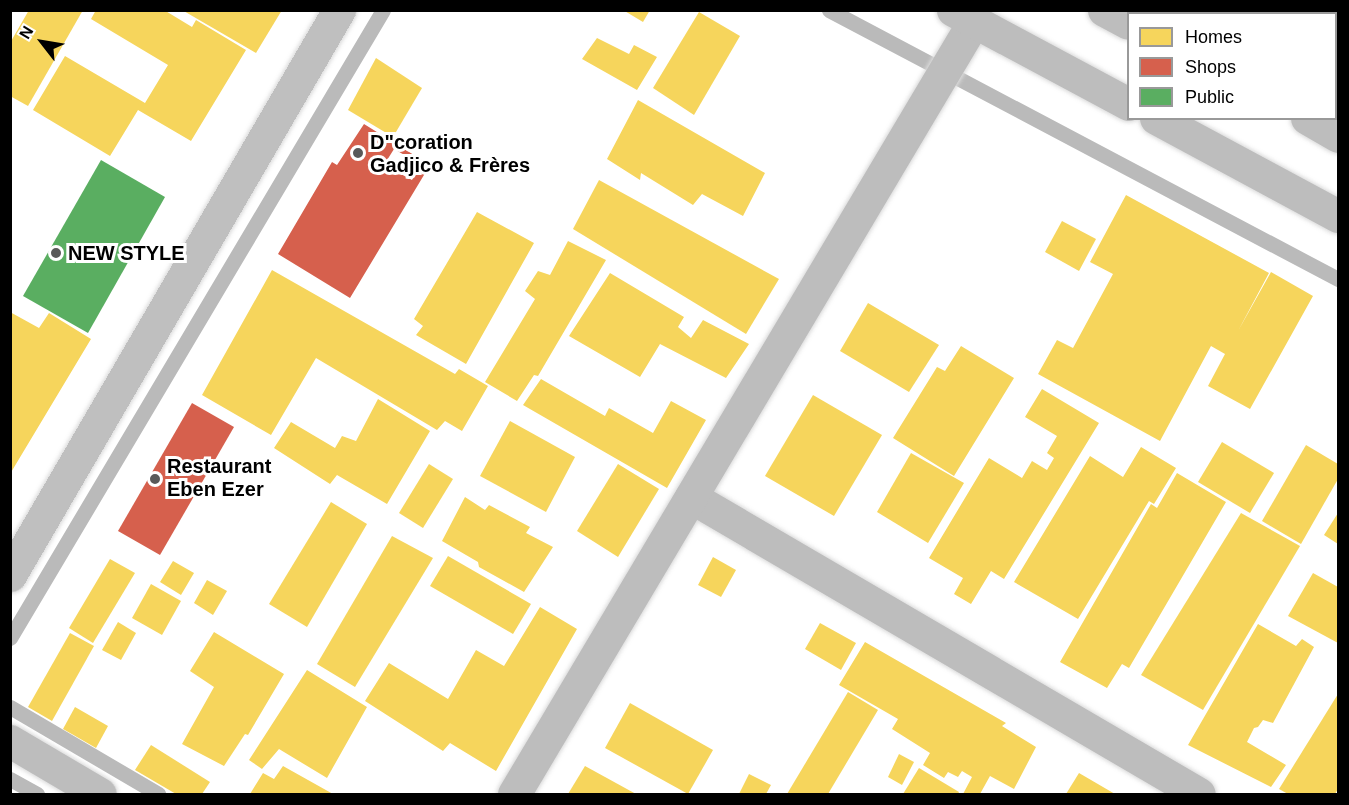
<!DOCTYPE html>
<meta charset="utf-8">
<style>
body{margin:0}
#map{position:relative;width:1349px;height:805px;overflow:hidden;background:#fff;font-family:Helvetica,sans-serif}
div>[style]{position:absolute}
.homes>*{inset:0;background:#f6d55c}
.shops>*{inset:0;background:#d6604d}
.public>*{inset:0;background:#5aae61}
.stream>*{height:15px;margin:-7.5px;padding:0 7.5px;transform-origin:7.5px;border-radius:7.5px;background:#bababa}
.roads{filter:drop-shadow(0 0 2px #dbdbdb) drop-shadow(0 0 2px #dbdbdb)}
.street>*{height:33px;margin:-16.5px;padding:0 16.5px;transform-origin:16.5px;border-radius:16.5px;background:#bdbdbd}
.secondary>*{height:33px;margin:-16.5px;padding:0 16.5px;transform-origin:16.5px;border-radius:16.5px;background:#bfbfbf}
.highway>*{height:33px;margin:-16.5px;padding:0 16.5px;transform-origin:16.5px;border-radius:16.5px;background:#bdbdbd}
.dots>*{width:16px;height:16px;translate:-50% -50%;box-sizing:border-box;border:3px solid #fff;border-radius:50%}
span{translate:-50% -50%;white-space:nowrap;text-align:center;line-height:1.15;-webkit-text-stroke:6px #fff;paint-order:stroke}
.poi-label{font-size:20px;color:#000;font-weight:700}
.left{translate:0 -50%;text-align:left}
.frame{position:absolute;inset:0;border:12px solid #000;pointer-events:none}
.legend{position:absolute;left:1127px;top:12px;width:210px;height:108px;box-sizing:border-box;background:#fff;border:2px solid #999;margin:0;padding:8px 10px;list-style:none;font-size:18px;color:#000}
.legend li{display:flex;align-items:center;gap:12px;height:30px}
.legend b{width:30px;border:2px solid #999}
.north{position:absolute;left:12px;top:12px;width:60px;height:60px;-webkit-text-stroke:4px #fff;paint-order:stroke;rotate:301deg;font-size:16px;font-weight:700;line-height:24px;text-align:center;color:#000}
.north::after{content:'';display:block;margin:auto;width:21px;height:27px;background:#000;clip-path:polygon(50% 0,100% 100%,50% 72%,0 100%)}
</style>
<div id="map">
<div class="homes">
<i style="clip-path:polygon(29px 10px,83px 10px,28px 106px,10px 96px,10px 43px)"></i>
<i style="clip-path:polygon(96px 10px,164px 10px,192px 27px,196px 20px,246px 50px,191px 141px,138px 110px,110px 156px,33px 110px,65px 56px,145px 103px,168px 65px,91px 19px)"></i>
<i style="clip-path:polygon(182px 10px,282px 10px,256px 53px)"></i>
<i style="clip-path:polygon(623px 10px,650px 10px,643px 22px)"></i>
<i style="clip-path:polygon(1310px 10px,1338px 10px,1338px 34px,1336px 33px,1336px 14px,1308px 14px)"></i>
<i style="clip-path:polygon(699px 12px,740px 36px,694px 115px,653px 88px)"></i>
<i style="clip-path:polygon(597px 38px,629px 54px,634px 45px,657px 57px,637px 90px,582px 59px)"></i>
<i style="clip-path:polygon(376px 58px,422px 88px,393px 137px,348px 110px)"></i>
<i style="clip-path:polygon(638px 100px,765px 173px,743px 216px,702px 194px,693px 205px,641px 173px,640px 180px,607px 159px)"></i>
<i style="clip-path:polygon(599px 180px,779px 279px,746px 334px,573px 229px)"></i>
<i style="clip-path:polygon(1126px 195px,1269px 273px,1238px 331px,1271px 272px,1313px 296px,1250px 409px,1208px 386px,1225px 354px,1211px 346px,1160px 441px,1038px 374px,1057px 340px,1073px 348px,1113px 274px,1090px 262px)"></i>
<i style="clip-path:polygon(477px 212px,534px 243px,466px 364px,416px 335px,423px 326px,414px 319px)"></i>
<i style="clip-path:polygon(1062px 221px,1096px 239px,1079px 271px,1045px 252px)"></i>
<i style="clip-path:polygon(568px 241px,606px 260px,538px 376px,534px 375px,517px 401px,485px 382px,535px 299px,525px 291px,538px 271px,550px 275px)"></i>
<i style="clip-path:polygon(272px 270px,455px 374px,459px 369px,488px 386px,462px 431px,445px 421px,437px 430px,316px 358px,271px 435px,202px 395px)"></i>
<i style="clip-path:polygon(610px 273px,684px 317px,678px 327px,691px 338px,703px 320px,749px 344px,726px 378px,660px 344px,640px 377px,569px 336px)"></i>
<i style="clip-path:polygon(868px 303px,939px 345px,909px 392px,840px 351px)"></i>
<i style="clip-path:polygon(10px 312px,39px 328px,49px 313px,91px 339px,10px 474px)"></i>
<i style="clip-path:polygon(961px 346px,1014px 378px,954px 476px,893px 438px,937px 367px,945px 371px)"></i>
<i style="clip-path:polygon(541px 379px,605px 416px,609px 408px,653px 433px,671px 401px,706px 420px,667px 488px,523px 405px)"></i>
<i style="clip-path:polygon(1042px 389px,1099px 423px,1004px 579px,991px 571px,971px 604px,954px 594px,963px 578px,929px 558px,989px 458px,1022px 478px,1032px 461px,1047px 470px,1054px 458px,1047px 453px,1057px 436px,1025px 417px)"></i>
<i style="clip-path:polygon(813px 395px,882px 435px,834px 516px,765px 476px)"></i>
<i style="clip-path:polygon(378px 399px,430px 431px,387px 504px,337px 475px,330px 484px,274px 448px,291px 422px,335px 448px,342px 436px,356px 441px)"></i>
<i style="clip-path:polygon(510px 421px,575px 457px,546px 512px,480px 476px)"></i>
<i style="clip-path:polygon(1222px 442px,1274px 473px,1250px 513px,1198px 482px)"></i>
<i style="clip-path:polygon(1306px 445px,1338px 464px,1338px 479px,1301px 544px,1262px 521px)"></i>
<i style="clip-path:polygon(1141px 447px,1176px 468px,1154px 504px,1149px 501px,1078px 619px,1014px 582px,1090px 456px,1123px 477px)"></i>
<i style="clip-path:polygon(911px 453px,964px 483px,928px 543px,877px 512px)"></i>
<i style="clip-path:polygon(429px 464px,453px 479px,423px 528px,399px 513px)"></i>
<i style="clip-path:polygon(618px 464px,659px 489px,618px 557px,577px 531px)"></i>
<i style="clip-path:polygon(1177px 473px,1226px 502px,1129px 668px,1122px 664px,1107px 688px,1060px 662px,1151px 504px,1157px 508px)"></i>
<i style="clip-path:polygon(465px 497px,485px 510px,489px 505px,530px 527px,526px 533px,553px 547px,524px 592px,479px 567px,478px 562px,442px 541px)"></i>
<i style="clip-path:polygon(331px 502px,367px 524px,307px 627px,269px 604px)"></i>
<i style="clip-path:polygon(1241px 513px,1300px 546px,1203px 710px,1141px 675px)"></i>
<i style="clip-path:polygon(1338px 513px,1338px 544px,1324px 535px)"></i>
<i style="clip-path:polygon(392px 536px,433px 558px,355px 687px,317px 664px)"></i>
<i style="clip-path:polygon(448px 556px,531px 604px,513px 634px,430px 586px)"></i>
<i style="clip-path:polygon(713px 557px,736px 570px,721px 597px,698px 585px)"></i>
<i style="clip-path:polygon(110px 559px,135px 573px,93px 643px,69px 628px)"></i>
<i style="clip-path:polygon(173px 561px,194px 573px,181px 595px,160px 582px)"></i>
<i style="clip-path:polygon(1313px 573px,1338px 587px,1338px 643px,1288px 616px)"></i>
<i style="clip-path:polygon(207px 580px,227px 591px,213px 615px,194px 603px)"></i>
<i style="clip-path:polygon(151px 584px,181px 601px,162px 635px,132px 618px)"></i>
<i style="clip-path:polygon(540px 607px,577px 629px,496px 771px,450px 743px,443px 751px,365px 701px,389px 663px,448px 699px,476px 650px,504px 666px)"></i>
<i style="clip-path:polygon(118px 622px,136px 633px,121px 660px,102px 650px)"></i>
<i style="clip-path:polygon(820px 623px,856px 643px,841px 670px,805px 649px)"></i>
<i style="clip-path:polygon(1258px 624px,1296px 646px,1302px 639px,1314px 647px,1273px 723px,1263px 720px,1258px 727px,1254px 728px,1247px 742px,1286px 765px,1271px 787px,1188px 745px)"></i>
<i style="clip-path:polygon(214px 632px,284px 674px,248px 735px,245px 734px,224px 766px,182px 744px,214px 687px,190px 671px)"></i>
<i style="clip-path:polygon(70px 633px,94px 646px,52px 721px,28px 707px)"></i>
<i style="clip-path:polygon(865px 642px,1006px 723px,1002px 726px,1036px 747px,1014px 789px,990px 776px,980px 794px,963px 794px,972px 777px,962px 771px,958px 777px,948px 772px,944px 778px,923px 765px,930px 753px,892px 729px,898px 719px,839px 685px)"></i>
<i style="clip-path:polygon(307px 670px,367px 707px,327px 778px,279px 749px,262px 769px,249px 760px)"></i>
<i style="clip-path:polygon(848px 692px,878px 710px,828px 794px,787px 794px)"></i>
<i style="clip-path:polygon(1338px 694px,1338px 789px,1335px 794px,1288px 794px,1279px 789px)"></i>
<i style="clip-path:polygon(630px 703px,713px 750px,688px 794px,605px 748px)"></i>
<i style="clip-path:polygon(75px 707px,108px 726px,96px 748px,63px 729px)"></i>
<i style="clip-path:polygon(151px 745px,210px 782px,202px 794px,176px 794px,135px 770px)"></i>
<i style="clip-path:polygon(899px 754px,914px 762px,902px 785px,888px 777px)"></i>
<i style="clip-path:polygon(283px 766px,333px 794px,250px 794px,263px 773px,274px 779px)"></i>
<i style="clip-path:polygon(585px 766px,636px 794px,568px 794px)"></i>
<i style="clip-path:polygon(919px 768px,959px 792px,958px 794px,903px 794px)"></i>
<i style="clip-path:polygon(1079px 773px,1115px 794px,1066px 794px)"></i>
<i style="clip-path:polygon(749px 774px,771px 785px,766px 794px,739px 794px)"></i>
</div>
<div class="shops">
<i style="clip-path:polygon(evenodd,364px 124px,430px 165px,350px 298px,278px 254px,332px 162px,337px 165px,364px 124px,394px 149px,420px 164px,412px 180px,384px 165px,394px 149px)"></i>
<i style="clip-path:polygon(192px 403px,234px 427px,160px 555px,118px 531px)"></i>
</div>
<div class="public">
<i style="clip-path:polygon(101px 160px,165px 197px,88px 333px,23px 296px)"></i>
</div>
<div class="stream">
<i style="left:829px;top:10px;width:576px;rotate:27.86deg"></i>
<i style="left:1239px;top:10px;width:7px;rotate:34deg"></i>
<i style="left:1336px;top:60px;width:3px;rotate:45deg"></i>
<i style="left:10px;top:638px;width:730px;rotate:-59.29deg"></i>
<i style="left:10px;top:707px;width:172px;rotate:30.4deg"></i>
<i style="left:10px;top:779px;width:31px;rotate:29deg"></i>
</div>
<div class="roads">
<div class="street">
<i style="left:691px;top:497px;width:588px;rotate:30.31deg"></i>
<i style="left:10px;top:741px;width:104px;rotate:30.5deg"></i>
<i style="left:514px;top:794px;width:900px;rotate:-59.24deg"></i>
</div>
<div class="secondary">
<i style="left:10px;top:575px;width:654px;rotate:-59.79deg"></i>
</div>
<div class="highway">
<i style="left:953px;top:10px;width:199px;rotate:28.2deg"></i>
<i style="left:1104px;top:10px;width:27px;rotate:28deg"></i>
<i style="left:1156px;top:118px;width:207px;rotate:28.3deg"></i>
<i style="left:1307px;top:118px;width:36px;rotate:30deg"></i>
</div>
</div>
<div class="dots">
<i style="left:358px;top:153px;background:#595959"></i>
<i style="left:56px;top:253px;background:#595959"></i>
<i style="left:155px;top:479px;background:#595959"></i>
</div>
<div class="poi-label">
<span class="left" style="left:370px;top:154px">D"coration<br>Gadjico &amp; Frères</span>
<span class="left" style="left:68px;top:253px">NEW STYLE</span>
<span class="left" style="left:167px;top:478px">Restaurant<br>Eben Ezer</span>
</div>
<div class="frame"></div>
<ul class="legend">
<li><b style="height:16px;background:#f6d55c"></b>Homes</li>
<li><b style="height:16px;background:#d6604d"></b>Shops</li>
<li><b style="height:16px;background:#5aae61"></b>Public</li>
</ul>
<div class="north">N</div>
</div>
